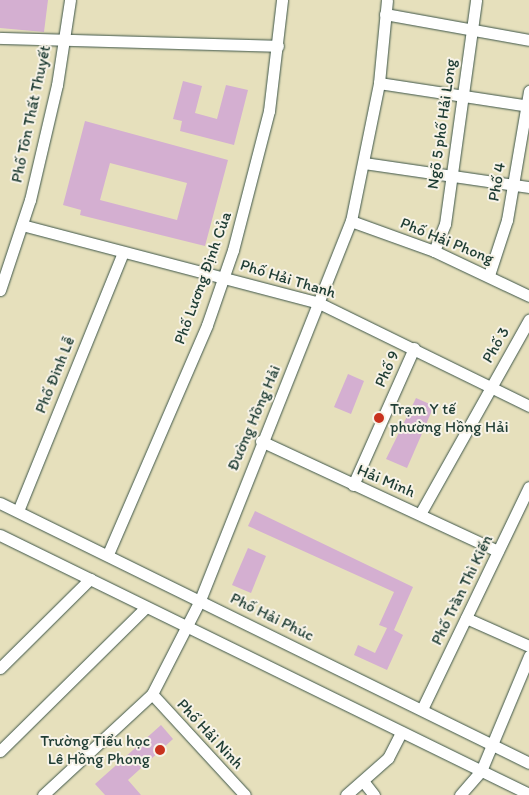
<!DOCTYPE html>
<meta charset="utf-8">
<style>
body{margin:0}
#map{position:relative;width:529px;height:795px;overflow:hidden;background:#e6e0bc;font-family:Itim,sans-serif}
div>[style]{position:absolute}
.building>*{inset:0;background:#d4afd1}
.roads{filter:drop-shadow(0 0 1px #3d5548) drop-shadow(0 0 1px #3d5548)}
.minor>*{height:11px;margin:-5.5px;padding:0 5.5px;transform-origin:5.5px;border-radius:5.5px;background:#fff}
.dots>*{width:14px;height:14px;translate:-50% -50%;box-sizing:border-box;border:2px solid #f7f3e8;border-radius:50%}
span{translate:-50% -50%;white-space:nowrap;text-align:center;line-height:1.15;-webkit-text-stroke:4px #f7f3e8;paint-order:stroke}
.street-label{font-size:16px;color:#1f3d34}
.poi-label{font-size:16px;color:#1f3d34}
.left{translate:0 -50%;text-align:left}
.right{translate:-100% -50%;text-align:right}
</style>
<div id="map">
<div class="building">
<i style="clip-path:polygon(0 0,48px 0,44px 32px,0 28px)"></i>
<i style="clip-path:polygon(183px 81px,202px 86px,195px 113px,217px 119px,226px 85px,248px 90px,234px 145px,180px 131px,182px 121px,173px 119px)"></i>
<i style="clip-path:polygon(evenodd,85px 121px,228px 160px,205px 246px,80px 215px,81px 210px,63px 205px,85px 121px,110px 163px,187px 183px,177px 220px,100px 200px,110px 163px)"></i>
<i style="clip-path:polygon(348px 374px,364px 381px,351px 414px,334px 407px)"></i>
<i style="clip-path:polygon(416px 398px,434px 406px,407px 468px,386px 459px)"></i>
<i style="clip-path:polygon(255px 511px,413px 587px,394px 630px,403px 635px,387px 670px,354px 655px,358px 645px,375px 653px,387px 628px,379px 625px,394px 592px,248px 526px)"></i>
<i style="clip-path:polygon(248px 548px,266px 556px,251px 593px,232px 585px)"></i>
<i style="clip-path:polygon(161px 725px,173px 739px,128px 780px,141px 795px,105px 795px,95px 784px)"></i>
</div>
<div class="roads">
<div class="minor">
<i style="left:385px;top:14px;width:146px;rotate:10.2deg"></i>
<i style="left:0;top:38px;width:278px;rotate:1.6deg"></i>
<i style="left:379px;top:83px;width:152px;rotate:8.7deg"></i>
<i style="left:364px;top:163px;width:167px;rotate:8.3deg"></i>
<i style="left:351px;top:221px;width:88px;rotate:19.9deg"></i>
<i style="left:434px;top:251px;width:105px;rotate:25.3deg"></i>
<i style="left:22px;top:225px;width:307px;rotate:14.7deg"></i>
<i style="left:319px;top:303px;width:234px;rotate:26.1deg"></i>
<i style="left:434px;top:251px;width:29px;rotate:-68deg"></i>
<i style="left:445px;top:224px;width:226px;rotate:-82.1deg"></i>
<i style="left:489px;top:275px;width:58px;rotate:-71.9deg"></i>
<i style="left:507px;top:220px;width:131px;rotate:-80.3deg"></i>
<i style="left:0;top:290px;width:95px;rotate:-71.6deg"></i>
<i style="left:30px;top:200px;width:118px;rotate:-76.8deg"></i>
<i style="left:57px;top:85px;width:86px;rotate:-81.3deg"></i>
<i style="left:261px;top:441px;width:261px;rotate:24.9deg"></i>
<i style="left:353px;top:485px;width:150px;rotate:-66deg"></i>
<i style="left:0;top:503px;width:589px;rotate:26.17deg"></i>
<i style="left:18px;top:511px;width:279px;rotate:-67.9deg"></i>
<i style="left:420px;top:514px;width:223px;rotate:-60.7deg"></i>
<i style="left:0;top:535px;width:589px;rotate:26.09deg"></i>
<i style="left:108px;top:554px;width:249px;rotate:-66.6deg"></i>
<i style="left:207px;top:325px;width:79px;rotate:-70.9deg"></i>
<i style="left:233px;top:250px;width:144px;rotate:-75.5deg"></i>
<i style="left:269px;top:111px;width:112px;rotate:-83.3deg"></i>
<i style="left:466px;top:618px;width:69px;rotate:24deg"></i>
<i style="left:0;top:668px;width:127px;rotate:-44.7deg"></i>
<i style="left:152px;top:694px;width:137px;rotate:47.4deg"></i>
<i style="left:423px;top:707px;width:244px;rotate:-64.3deg"></i>
<i style="left:0;top:751px;width:205px;rotate:-44.6deg"></i>
<i style="left:363px;top:781px;width:18px;rotate:52deg"></i>
<i style="left:43px;top:795px;width:149px;rotate:-42.8deg"></i>
<i style="left:152px;top:694px;width:106px;rotate:-62.9deg"></i>
<i style="left:200px;top:600px;width:408px;rotate:-68.3deg"></i>
<i style="left:351px;top:221px;width:141px;rotate:-78.5deg"></i>
<i style="left:379px;top:83px;width:83px;rotate:-84.5deg"></i>
<i style="left:346px;top:795px;width:56px;rotate:-41.4deg"></i>
<i style="left:388px;top:758px;width:29px;rotate:-63deg"></i>
<i style="left:460px;top:795px;width:32px;rotate:-49deg"></i>
<i style="left:481px;top:771px;width:125px;rotate:-67.3deg"></i>
</div>
</div>
<div class="dots">
<i style="left:379px;top:418px;background:#c8321e"></i>
<i style="left:160px;top:750px;background:#c8321e"></i>
</div>
<div class="street-label">
<span style="left:31px;top:114px;rotate:-78deg">Phố Tôn Thất Thuyết</span>
<span style="left:442px;top:124px;rotate:-82deg">Ngõ 5 phố Hải Long</span>
<span style="left:497px;top:182px;rotate:-80deg">Phố 4</span>
<span style="left:447px;top:241px;rotate:22deg">Phố Hải Phong</span>
<span style="left:203px;top:278px;rotate:-70deg">Phố Lương Định Của</span>
<span style="left:288px;top:279px;rotate:17deg">Phố Hải Thanh</span>
<span style="left:496px;top:345px;rotate:-60deg">Phố 3</span>
<span style="left:387px;top:369px;rotate:-66deg">Phố 9</span>
<span style="left:55px;top:375px;rotate:-68deg">Phố Đinh Lễ</span>
<span style="left:254px;top:418px;rotate:-67deg">Đường Hồng Hải</span>
<span style="left:386px;top:481px;rotate:23deg">Hải Minh</span>
<span style="left:462px;top:590px;rotate:-64deg">Phố Trần Thì Kiến</span>
<span style="left:272px;top:617px;rotate:26deg">Phố Hải Phúc</span>
<span style="left:210px;top:734px;rotate:47deg">Phố Hải Ninh</span>
</div>
<div class="poi-label">
<span class="left" style="left:390px;top:418px">Trạm Y tế<br>phường Hồng Hải</span>
<span class="right" style="left:150px;top:750px">Trường Tiểu học<br>Lê Hồng Phong</span>
</div>
</div>
